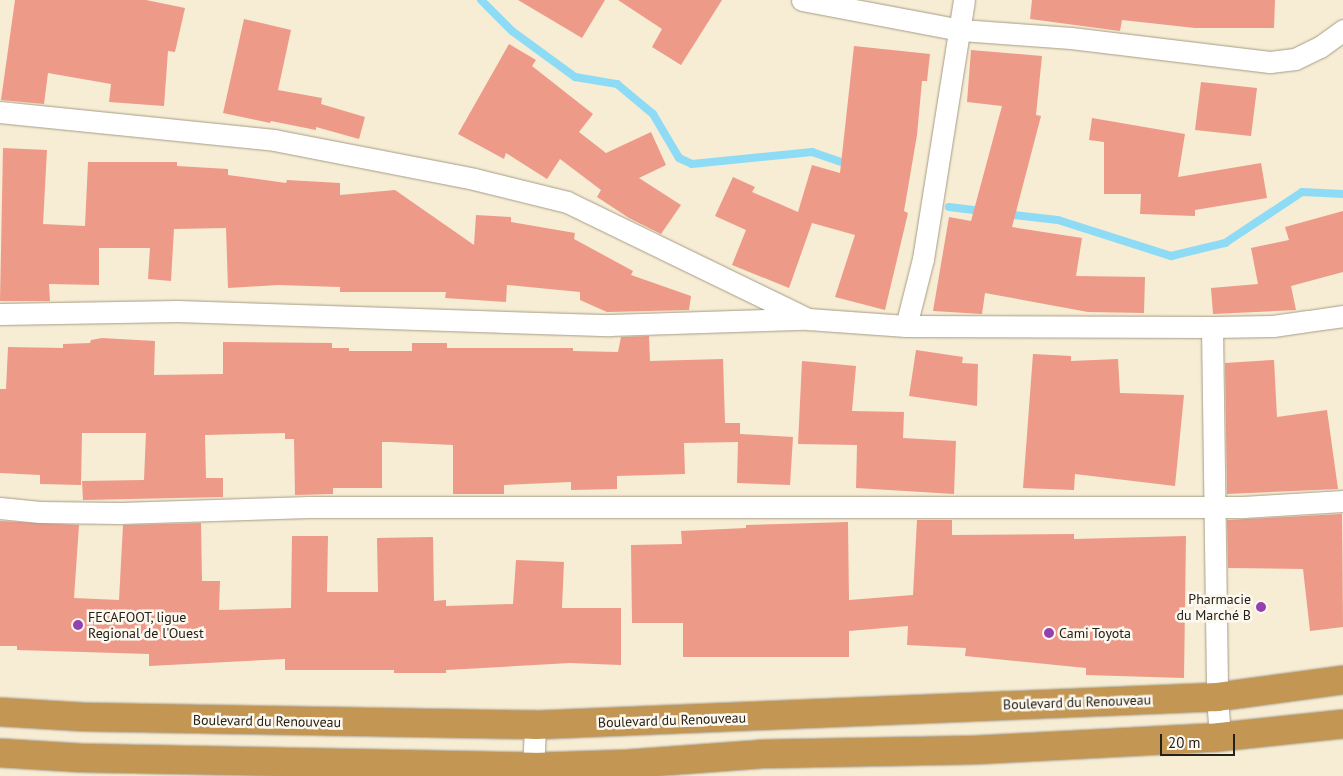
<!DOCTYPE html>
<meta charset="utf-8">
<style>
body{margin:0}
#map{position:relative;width:1343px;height:776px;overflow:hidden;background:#f7ecd4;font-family:"PT Sans",sans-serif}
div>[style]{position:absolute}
.stream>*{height:8px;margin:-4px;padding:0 4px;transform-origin:4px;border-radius:4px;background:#8edbf6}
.building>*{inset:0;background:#ee9a88}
.roads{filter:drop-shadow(0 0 1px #a69c86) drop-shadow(0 0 1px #a69c86)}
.minor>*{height:21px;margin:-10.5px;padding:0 10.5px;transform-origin:10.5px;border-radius:10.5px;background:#fff}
.trunk>*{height:28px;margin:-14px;padding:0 14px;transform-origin:14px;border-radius:14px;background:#c39654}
.dots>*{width:14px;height:14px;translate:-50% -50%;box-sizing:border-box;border:2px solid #fef9f0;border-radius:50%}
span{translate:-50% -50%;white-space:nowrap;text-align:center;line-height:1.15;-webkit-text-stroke:5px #fef9f0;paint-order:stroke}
.poi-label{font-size:14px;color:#252118}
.right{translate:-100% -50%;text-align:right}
.left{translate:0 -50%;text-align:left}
.street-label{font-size:14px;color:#252118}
.scale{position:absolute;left:1160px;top:734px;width:75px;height:22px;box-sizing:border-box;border:2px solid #252118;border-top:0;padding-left:6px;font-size:15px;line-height:18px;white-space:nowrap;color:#252118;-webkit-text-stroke:4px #fef9f0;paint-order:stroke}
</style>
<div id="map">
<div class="stream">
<i style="left:481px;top:0;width:44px;rotate:45deg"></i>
<i style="left:512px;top:31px;width:78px;rotate:36.1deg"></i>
<i style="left:575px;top:77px;width:43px;rotate:9.5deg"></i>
<i style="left:617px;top:84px;width:47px;rotate:39.8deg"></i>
<i style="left:653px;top:114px;width:51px;rotate:59.4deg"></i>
<i style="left:679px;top:158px;width:14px;rotate:25deg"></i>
<i style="left:692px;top:164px;width:121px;rotate:-5.7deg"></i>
<i style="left:812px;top:152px;width:40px;rotate:18.9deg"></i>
<i style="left:949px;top:207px;width:33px;rotate:7deg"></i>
<i style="left:1006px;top:214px;width:52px;rotate:6.6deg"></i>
<i style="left:1058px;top:220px;width:119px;rotate:17.7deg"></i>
<i style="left:1171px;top:256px;width:56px;rotate:-13.5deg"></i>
<i style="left:1225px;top:243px;width:92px;rotate:-33.5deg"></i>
<i style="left:1302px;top:192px;width:41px;rotate:2.8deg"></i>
</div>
<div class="building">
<i style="clip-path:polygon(15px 0,146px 0,185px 8px,175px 52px,168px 51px,164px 106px,109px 102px,111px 84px,48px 73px,44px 104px,1px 100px)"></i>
<i style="clip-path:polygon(518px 0,605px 0,582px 38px)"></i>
<i style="clip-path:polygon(618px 0,722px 0,681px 65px,652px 47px,662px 29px)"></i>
<i style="clip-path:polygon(1032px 0,1275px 0,1274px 28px,1195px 28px,1122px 20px,1120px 31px,1030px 19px)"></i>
<i style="clip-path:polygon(244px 19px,291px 30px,278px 90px,322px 98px,321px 104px,365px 117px,359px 139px,316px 127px,316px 130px,271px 121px,270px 123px,223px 113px)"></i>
<i style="clip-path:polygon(509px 44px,536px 60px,532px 66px,593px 114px,579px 132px,606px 153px,651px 132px,666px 165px,639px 178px,681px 205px,661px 234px,629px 218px,597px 197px,601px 190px,560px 159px,547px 179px,506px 153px,504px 159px,458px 134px)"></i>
<i style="clip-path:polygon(854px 46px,930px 54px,927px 81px,922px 81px,917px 135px,904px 211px,908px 213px,885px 310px,835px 297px,855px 235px,812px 223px,789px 288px,732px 265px,746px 230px,715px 216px,733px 177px,755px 187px,752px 192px,798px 212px,812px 165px,840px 173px)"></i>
<i style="clip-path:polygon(971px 50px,1042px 56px,1036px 115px,1041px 116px,1012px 227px,1082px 238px,1076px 276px,1145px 277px,1144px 313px,1088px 312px,985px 293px,982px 314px,933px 311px,949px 217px,971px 221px,1002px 106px,967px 102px)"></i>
<i style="clip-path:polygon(1201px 82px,1257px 88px,1251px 136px,1195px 130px)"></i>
<i style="clip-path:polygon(1092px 118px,1185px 134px,1178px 177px,1261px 163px,1267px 198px,1195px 210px,1195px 216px,1140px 214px,1141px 194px,1104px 194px,1104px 142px,1089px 140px)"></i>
<i style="clip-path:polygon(3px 148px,47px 150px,43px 224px,85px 226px,88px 162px,177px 162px,177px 166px,228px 169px,228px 175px,286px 183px,287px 180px,340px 183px,340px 195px,395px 190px,474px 245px,476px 215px,511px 217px,511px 222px,575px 233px,574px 239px,633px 271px,631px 275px,691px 296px,689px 310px,607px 312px,580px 300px,580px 292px,507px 285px,506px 302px,445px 298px,446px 292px,340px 292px,340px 287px,278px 285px,228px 288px,226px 228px,174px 229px,171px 281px,148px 279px,150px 248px,99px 248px,99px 285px,49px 284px,50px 301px,0 301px)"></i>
<i style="clip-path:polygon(1343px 211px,1343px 272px,1291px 286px,1296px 310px,1213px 314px,1211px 288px,1258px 284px,1251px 248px,1289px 240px,1285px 227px)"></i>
<i style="clip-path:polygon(649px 336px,650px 361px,723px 359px,725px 423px,740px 423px,740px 434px,793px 437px,790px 485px,737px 483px,738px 442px,684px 443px,685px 474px,617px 476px,617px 489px,571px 490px,571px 482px,504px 485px,504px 494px,453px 494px,453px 445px,390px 442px,382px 442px,382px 488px,333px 488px,333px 494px,295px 495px,294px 439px,285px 439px,285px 433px,205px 435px,206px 478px,223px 478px,223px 497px,83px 500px,82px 481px,144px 480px,146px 433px,82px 433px,81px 485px,40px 484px,40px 475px,0 473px,0 389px,6px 389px,8px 347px,63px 348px,63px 344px,90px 343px,91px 340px,102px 338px,155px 341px,154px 375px,223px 374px,223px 342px,332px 343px,332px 348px,349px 348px,349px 351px,412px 351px,412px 343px,447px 343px,447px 348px,573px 348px,573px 351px,618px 352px,621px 337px)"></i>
<i style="clip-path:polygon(916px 350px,963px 357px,962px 363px,978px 364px,977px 406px,909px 396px)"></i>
<i style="clip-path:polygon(1033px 354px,1071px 356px,1071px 361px,1118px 359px,1120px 393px,1184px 395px,1175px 486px,1075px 474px,1074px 490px,1023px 488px)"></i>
<i style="clip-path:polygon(1274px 360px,1277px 417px,1327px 410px,1338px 489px,1227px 494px,1225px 363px)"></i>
<i style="clip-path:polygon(802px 361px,856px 366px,852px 411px,904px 412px,903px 438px,956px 441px,954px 494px,856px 488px,857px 445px,798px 444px)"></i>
<i style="clip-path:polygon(1342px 514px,1343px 627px,1310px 631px,1303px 569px,1228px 568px,1227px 520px)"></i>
<i style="clip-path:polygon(917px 520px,952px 520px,952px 535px,1074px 534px,1074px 539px,1186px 536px,1184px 678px,1086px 675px,1086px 668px,965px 656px,966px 648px,907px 645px,908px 626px,849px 631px,849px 657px,683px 657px,683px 623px,632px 623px,631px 545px,682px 544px,681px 531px,746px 528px,746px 525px,848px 522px,849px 600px,913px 595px)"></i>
<i style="clip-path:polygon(0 521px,79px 525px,74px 598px,119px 600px,123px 525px,201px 523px,202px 581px,220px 581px,219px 610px,291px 608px,292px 536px,328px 536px,327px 592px,378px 592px,377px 538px,433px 537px,434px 601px,446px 600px,446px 606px,513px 604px,516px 560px,564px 562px,562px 608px,621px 608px,621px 665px,570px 663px,446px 670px,446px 673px,394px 673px,394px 670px,285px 670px,285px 659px,149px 666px,149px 654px,17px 650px,17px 646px,0 646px)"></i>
</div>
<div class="roads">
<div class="minor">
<i style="left:802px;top:0;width:162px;rotate:10.7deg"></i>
<i style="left:961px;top:30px;width:110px;rotate:4.2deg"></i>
<i style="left:1071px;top:38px;width:200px;rotate:6.9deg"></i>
<i style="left:1270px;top:62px;width:25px;rotate:-7deg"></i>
<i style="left:1295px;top:59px;width:28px;rotate:-26deg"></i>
<i style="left:1320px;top:47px;width:29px;rotate:-36deg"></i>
<i style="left:0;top:112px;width:275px;rotate:5.8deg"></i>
<i style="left:274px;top:140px;width:204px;rotate:11deg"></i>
<i style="left:474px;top:179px;width:96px;rotate:13.9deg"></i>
<i style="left:567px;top:202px;width:268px;rotate:25.9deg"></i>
<i style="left:808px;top:319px;width:98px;rotate:4.1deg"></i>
<i style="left:906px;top:326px;width:306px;rotate:0.2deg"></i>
<i style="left:1212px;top:327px;width:61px;rotate:-0.9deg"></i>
<i style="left:1273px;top:326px;width:71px;rotate:-8.1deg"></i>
<i style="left:0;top:314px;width:177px;rotate:-1deg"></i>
<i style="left:177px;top:311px;width:432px;rotate:1.9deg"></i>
<i style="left:609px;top:325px;width:196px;rotate:-1.8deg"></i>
<i style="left:906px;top:326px;width:69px;rotate:-75.8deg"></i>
<i style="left:923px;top:259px;width:262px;rotate:-81deg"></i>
<i style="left:1212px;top:327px;width:370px;rotate:89.2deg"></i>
<i style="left:1217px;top:697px;width:40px;rotate:85.7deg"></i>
<i style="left:0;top:508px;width:40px;rotate:5.7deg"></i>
<i style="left:40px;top:512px;width:80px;rotate:0.7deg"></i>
<i style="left:120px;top:513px;width:189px;rotate:-1.8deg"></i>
<i style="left:309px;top:507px;width:934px"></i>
<i style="left:1243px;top:507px;width:100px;rotate:-3.4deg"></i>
<i style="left:533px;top:776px;width:51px;rotate:-87.8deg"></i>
</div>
<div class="trunk">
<i style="left:0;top:712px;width:84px;rotate:3.4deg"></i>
<i style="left:84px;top:717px;width:451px;rotate:1deg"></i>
<i style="left:535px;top:725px;width:683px;rotate:-2.35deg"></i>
<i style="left:1217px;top:697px;width:127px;rotate:-7.7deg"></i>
<i style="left:0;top:753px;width:82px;rotate:3.5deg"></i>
<i style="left:82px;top:758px;width:451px;rotate:1.1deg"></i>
<i style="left:533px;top:767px;width:94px;rotate:-1.8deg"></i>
<i style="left:627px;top:764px;width:135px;rotate:-4.2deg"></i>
<i style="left:762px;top:754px;width:213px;rotate:-1.1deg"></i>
<i style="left:975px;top:750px;width:245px;rotate:-3deg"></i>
<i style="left:1220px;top:737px;width:124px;rotate:-6deg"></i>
</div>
</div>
<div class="dots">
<i style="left:1261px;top:607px;background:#9440ae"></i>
<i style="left:78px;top:625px;background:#9440ae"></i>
<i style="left:1049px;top:633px;background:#9440ae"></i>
</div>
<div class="poi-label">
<span class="right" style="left:1251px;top:607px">Pharmacie<br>du Marché B</span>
<span class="left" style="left:88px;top:625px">FECAFOOT, ligue<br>Regional de l'Ouest</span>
<span class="left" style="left:1059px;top:633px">Cami Toyota</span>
</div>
<div class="street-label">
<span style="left:1077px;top:702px;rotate:-2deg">Boulevard du Renouveau</span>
<span style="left:672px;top:720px;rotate:-2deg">Boulevard du Renouveau</span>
<span style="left:267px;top:721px;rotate:1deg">Boulevard du Renouveau</span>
</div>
<div class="scale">20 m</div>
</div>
